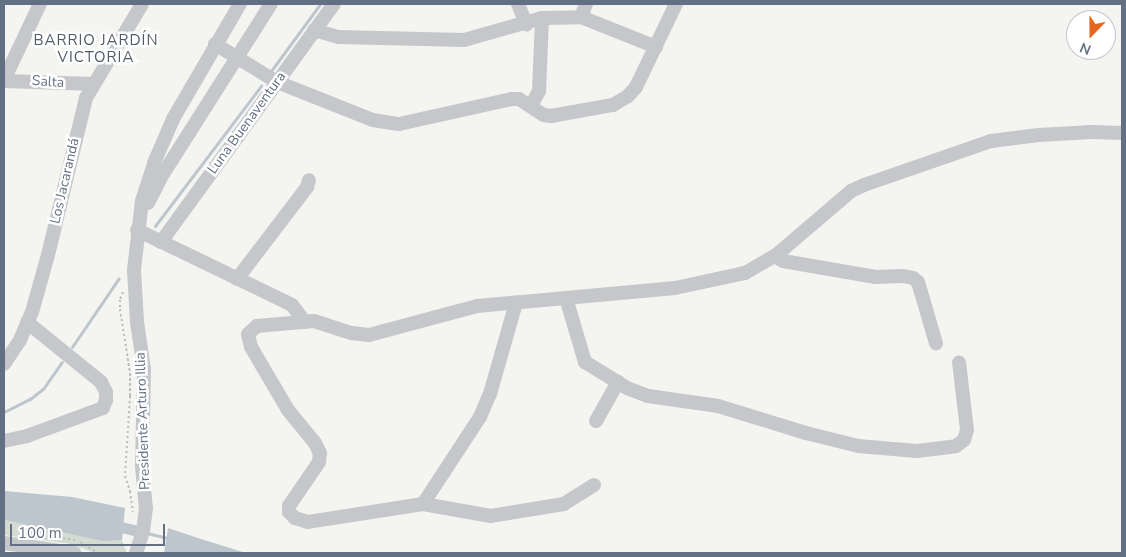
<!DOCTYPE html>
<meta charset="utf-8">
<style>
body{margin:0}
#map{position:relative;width:1126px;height:557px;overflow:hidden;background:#f4f5f0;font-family:"Nunito Sans",sans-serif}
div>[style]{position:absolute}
.green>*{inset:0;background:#d4dcd2}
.water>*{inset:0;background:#bdc6cd}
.stream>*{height:3px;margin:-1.5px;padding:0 1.5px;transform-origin:1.5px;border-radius:1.5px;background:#bdc6cd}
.canal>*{height:11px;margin:-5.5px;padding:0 5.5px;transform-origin:5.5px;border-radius:5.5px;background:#bdc6cd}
.path>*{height:2px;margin-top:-1px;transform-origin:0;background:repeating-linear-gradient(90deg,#bcbdc0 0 2.5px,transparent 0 5px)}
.minor>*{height:14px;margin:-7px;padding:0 7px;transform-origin:7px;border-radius:7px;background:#c5c7cb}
span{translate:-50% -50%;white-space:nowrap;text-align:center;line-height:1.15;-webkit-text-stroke:5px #fff;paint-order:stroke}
.street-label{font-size:14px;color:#637083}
.neighbourhood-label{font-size:15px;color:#515b68;letter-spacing:1px}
.frame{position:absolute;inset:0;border:5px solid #637083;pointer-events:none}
.north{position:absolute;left:1066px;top:10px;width:50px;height:50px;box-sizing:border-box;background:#fff;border:1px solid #c1c6cd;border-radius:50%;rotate:202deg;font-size:14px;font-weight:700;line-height:20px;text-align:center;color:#637083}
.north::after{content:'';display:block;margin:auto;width:18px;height:22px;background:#e8651d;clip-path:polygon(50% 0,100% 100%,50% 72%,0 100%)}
.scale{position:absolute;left:10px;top:524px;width:155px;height:22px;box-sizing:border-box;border:2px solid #637083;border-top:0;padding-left:6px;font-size:15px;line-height:18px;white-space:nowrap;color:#637083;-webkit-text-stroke:4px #fff;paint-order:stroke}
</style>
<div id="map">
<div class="green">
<i style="clip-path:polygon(4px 520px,103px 540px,122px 540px,126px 551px,126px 553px,94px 553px,71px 544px,4px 535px)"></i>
</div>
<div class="water">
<i style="clip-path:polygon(4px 491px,72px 497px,125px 508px,122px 540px,103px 541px,4px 520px)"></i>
<i style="clip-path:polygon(168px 528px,201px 539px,246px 553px,164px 553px)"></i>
</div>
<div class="stream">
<i style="left:271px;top:71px;width:83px;rotate:-53.8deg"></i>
<i style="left:155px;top:226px;width:176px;rotate:-52.9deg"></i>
<i style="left:72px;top:347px;width:83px;rotate:-55.7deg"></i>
<i style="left:4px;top:412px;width:29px;rotate:-27deg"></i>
<i style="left:30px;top:399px;width:16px;rotate:-38deg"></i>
<i style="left:43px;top:389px;width:33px;rotate:-55deg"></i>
<i style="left:147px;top:533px;width:21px;rotate:14deg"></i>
</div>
<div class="canal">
<i style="left:108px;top:524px;width:36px;rotate:13deg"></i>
</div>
<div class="path">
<i style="left:123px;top:292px;width:9px;rotate:111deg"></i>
<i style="left:120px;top:300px;width:9px;rotate:90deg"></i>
<i style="left:120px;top:309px;width:65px;rotate:81.1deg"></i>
<i style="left:130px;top:373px;width:23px;rotate:90deg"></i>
<i style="left:130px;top:396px;width:80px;rotate:93.6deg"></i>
<i style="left:125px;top:476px;width:16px;rotate:72deg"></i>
<i style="left:130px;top:491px;width:21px;rotate:82deg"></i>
<i style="left:48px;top:536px;width:28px;rotate:8deg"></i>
<i style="left:80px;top:542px;width:21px;rotate:31deg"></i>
</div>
<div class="minor">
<i style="left:518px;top:4px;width:22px;rotate:68deg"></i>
<i style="left:581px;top:17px;width:14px;rotate:-69deg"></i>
<i style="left:314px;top:30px;width:25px;rotate:16deg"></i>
<i style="left:338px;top:37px;width:126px;rotate:1.4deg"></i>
<i style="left:464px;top:40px;width:81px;rotate:-15.8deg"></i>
<i style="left:542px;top:18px;width:39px;rotate:-1deg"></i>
<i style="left:581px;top:17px;width:81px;rotate:21.8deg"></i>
<i style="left:215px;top:44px;width:73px;rotate:31.5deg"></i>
<i style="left:277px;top:82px;width:103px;rotate:21.6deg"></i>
<i style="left:373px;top:120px;width:26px;rotate:9deg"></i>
<i style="left:399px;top:124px;width:116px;rotate:-12.5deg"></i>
<i style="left:512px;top:99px;width:7px"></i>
<i style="left:519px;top:99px;width:30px;rotate:33deg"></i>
<i style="left:544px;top:115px;width:7px;rotate:8deg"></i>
<i style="left:551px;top:116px;width:63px;rotate:-10.1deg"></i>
<i style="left:613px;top:105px;width:17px;rotate:-31deg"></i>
<i style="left:628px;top:96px;width:12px;rotate:-48deg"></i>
<i style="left:636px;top:87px;width:92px;rotate:-64.3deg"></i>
<i style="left:4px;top:80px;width:84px;rotate:-64.7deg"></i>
<i style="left:4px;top:81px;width:89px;rotate:1.9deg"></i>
<i style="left:531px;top:106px;width:17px;rotate:-62deg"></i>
<i style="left:539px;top:91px;width:73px;rotate:-87.6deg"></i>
<i style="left:148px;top:203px;width:33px;rotate:-63deg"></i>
<i style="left:163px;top:174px;width:201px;rotate:-57.6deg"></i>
<i style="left:137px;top:230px;width:172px;rotate:25.8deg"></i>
<i style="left:292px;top:305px;width:21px;rotate:53deg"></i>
<i style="left:161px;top:242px;width:294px;rotate:-54deg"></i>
<i style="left:775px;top:256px;width:9px;rotate:32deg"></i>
<i style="left:783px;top:261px;width:94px;rotate:9.8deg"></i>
<i style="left:876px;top:277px;width:27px;rotate:-2deg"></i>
<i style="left:903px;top:276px;width:10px;rotate:11deg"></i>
<i style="left:913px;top:278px;width:6px;rotate:39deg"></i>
<i style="left:918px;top:282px;width:64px;rotate:73.6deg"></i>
<i style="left:237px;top:279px;width:116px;rotate:-52.7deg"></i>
<i style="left:307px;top:187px;width:7px;rotate:-74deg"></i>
<i style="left:566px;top:298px;width:67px;rotate:73.5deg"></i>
<i style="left:585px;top:362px;width:49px;rotate:31.8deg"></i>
<i style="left:627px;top:388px;width:22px;rotate:21deg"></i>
<i style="left:648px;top:396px;width:71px;rotate:8.1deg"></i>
<i style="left:718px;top:406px;width:92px;rotate:17.1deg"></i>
<i style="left:806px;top:433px;width:54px;rotate:14deg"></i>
<i style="left:858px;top:446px;width:59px;rotate:4.8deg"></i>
<i style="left:917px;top:451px;width:39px;rotate:-7deg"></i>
<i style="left:956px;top:446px;width:10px;rotate:-37deg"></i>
<i style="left:964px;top:440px;width:10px;rotate:-73deg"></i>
<i style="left:967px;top:430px;width:68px;rotate:-96.7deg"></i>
<i style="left:4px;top:364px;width:29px;rotate:-56deg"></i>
<i style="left:20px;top:340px;width:30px;rotate:-67deg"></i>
<i style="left:32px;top:312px;width:59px;rotate:-74.3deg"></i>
<i style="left:48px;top:255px;width:162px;rotate:-76.4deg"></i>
<i style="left:86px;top:98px;width:109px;rotate:-59.2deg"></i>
<i style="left:596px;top:421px;width:45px;rotate:-60.6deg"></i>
<i style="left:4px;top:441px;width:24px;rotate:-12deg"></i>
<i style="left:27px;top:436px;width:81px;rotate:-20.2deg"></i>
<i style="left:103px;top:408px;width:9px;rotate:-69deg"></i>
<i style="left:106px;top:400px;width:8px;rotate:-90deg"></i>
<i style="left:106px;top:392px;width:11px;rotate:-117deg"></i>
<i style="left:101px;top:382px;width:95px;rotate:-141deg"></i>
<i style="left:594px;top:485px;width:36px;rotate:148deg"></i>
<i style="left:564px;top:504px;width:74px;rotate:170.7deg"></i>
<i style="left:491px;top:516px;width:69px;rotate:-170deg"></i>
<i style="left:423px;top:504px;width:116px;rotate:171.1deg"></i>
<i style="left:308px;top:522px;width:14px;rotate:-163deg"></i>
<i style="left:295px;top:518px;width:8px;rotate:-135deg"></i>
<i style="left:289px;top:512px;width:6px;rotate:-90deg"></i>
<i style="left:289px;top:506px;width:53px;rotate:-55.7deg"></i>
<i style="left:319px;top:462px;width:9px;rotate:-84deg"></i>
<i style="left:320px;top:453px;width:11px;rotate:-117deg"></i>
<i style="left:315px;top:443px;width:43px;rotate:-129.3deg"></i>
<i style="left:288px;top:410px;width:73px;rotate:-120.4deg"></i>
<i style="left:251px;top:347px;width:13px;rotate:-103deg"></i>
<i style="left:248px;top:334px;width:12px;rotate:-42deg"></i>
<i style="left:257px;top:326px;width:57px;rotate:-5deg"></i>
<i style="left:314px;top:321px;width:40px;rotate:18deg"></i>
<i style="left:352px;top:333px;width:17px;rotate:7deg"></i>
<i style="left:369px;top:335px;width:112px;rotate:-15deg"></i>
<i style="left:477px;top:306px;width:199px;rotate:-5.2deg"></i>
<i style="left:675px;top:288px;width:72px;rotate:-12.1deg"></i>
<i style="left:745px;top:273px;width:34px;rotate:-30deg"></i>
<i style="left:775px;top:256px;width:100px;rotate:-40.5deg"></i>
<i style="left:851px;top:191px;width:14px;rotate:-25deg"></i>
<i style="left:864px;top:185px;width:134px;rotate:-19.1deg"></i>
<i style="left:991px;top:141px;width:48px;rotate:-7.1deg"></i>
<i style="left:1039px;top:135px;width:53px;rotate:-3.2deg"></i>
<i style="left:1092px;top:132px;width:30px;rotate:2deg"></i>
<i style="left:423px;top:504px;width:104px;rotate:-56.8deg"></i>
<i style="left:480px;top:417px;width:25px;rotate:-67deg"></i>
<i style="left:490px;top:394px;width:95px;rotate:-74.1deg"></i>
<i style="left:4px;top:543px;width:71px;rotate:8.1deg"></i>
<i style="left:136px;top:553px;width:22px;rotate:-72deg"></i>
<i style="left:143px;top:532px;width:23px;rotate:-83deg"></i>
<i style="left:146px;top:509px;width:42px;rotate:-95.4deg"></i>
<i style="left:142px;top:467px;width:98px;rotate:-88.8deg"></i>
<i style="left:144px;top:369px;width:48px;rotate:-98.5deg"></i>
<i style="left:137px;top:322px;width:52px;rotate:-93.3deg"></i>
<i style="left:134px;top:270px;width:69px;rotate:-83.4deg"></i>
<i style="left:142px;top:201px;width:40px;rotate:-72deg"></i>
<i style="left:154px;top:163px;width:48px;rotate:-66.6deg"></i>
<i style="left:173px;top:119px;width:133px;rotate:-59.8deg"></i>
</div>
<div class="street-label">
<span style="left:48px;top:82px;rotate:4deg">Salta</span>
<span style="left:247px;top:123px;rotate:-54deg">Luna Buenaventura</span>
<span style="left:65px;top:181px;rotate:-77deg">Los Jacarandá</span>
<span style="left:143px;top:421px;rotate:-92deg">Presidente Arturo Illia</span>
</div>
<div class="neighbourhood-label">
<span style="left:96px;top:49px">BARRIO JARDÍN<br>VICTORIA</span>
</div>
<div class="frame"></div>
<div class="north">N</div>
<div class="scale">100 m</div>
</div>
